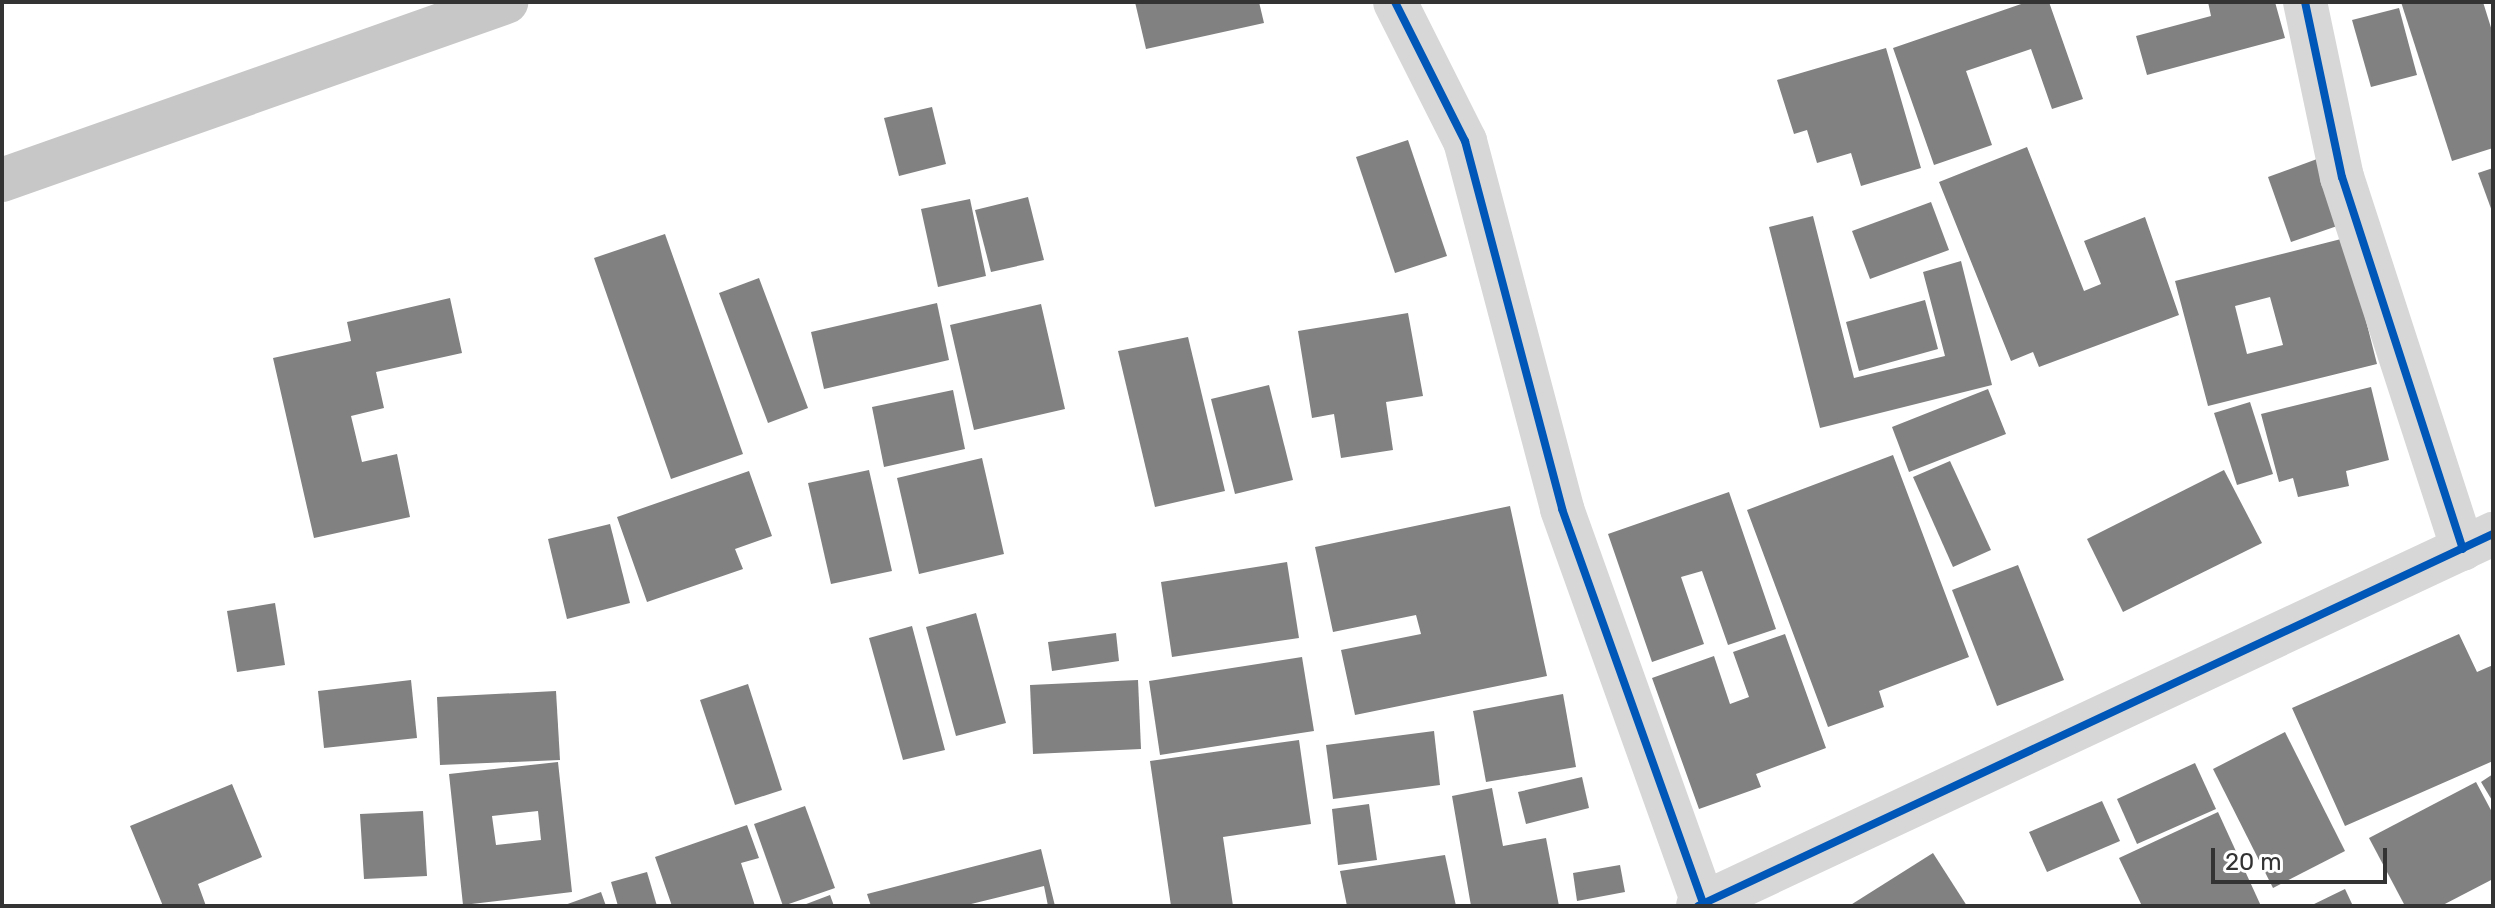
<!DOCTYPE html>
<style>
body{margin:0}
#map{position:relative;width:2495px;height:908px;overflow:hidden;background:#fff;font-family:Rubik,sans-serif}
div>[style]{position:absolute}
.building>*{inset:0;background:#818181}
.minor>*{height:44px;margin:-22px;padding:0 22px;transform-origin:22px;border-radius:22px;background:#d7d7d7}
.tertiary>*{height:44px;margin:-22px;padding:0 22px;transform-origin:22px;border-radius:22px;background:#d7d7d7}
.trunk>*{height:44px;margin:-22px;padding:0 22px;transform-origin:22px;border-radius:22px;background:#c7c7c7}
.cycleway>*{height:8px;margin:-4px;padding:0 4px;transform-origin:4px;border-radius:4px;background:#0057b8}
span{translate:-50% -50%;white-space:nowrap;text-align:center;line-height:1.15;-webkit-text-stroke:8px #fff;paint-order:stroke}
.frame{position:absolute;inset:0;border:4px solid #333;pointer-events:none}
.scale{position:absolute;left:2211px;top:848px;width:176px;height:36px;box-sizing:border-box;border:4px solid #333;border-top:0;padding-left:10px;font-size:24px;line-height:28px;white-space:nowrap;color:#333;-webkit-text-stroke:6px #fff;paint-order:stroke}
</style>
<div id="map">
<div class="building">
<i style="clip-path:polygon(1135px 2px,1259px 2px,1264px 23px,1146px 49px)"></i>
<i style="clip-path:polygon(2027px 2px,2049px 2px,2083px 99px,2052px 109px,2031px 49px,1966px 71px,1992px 145px,1934px 165px,1893px 48px)"></i>
<i style="clip-path:polygon(2208px 2px,2275px 2px,2285px 38px,2147px 75px,2136px 36px,2211px 16px)"></i>
<i style="clip-path:polygon(2401px 2px,2483px 2px,2493px 34px,2493px 148px,2452px 161px)"></i>
<i style="clip-path:polygon(2399px 8px,2417px 75px,2371px 87px,2352px 20px)"></i>
<i style="clip-path:polygon(1886px 48px,1921px 168px,1861px 186px,1851px 153px,1817px 163px,1807px 130px,1794px 134px,1777px 80px)"></i>
<i style="clip-path:polygon(932px 107px,946px 164px,899px 176px,884px 118px)"></i>
<i style="clip-path:polygon(1408px 140px,1447px 256px,1395px 273px,1356px 157px)"></i>
<i style="clip-path:polygon(2027px 147px,2084px 291px,2101px 284px,2084px 241px,2145px 217px,2179px 315px,2039px 367px,2033px 352px,2011px 361px,1939px 182px)"></i>
<i style="clip-path:polygon(2317px 159px,2340px 225px,2291px 242px,2268px 177px)"></i>
<i style="clip-path:polygon(2493px 168px,2493px 214px,2478px 173px)"></i>
<i style="clip-path:polygon(1028px 197px,1044px 260px,991px 272px,975px 210px)"></i>
<i style="clip-path:polygon(970px 199px,986px 276px,938px 287px,921px 209px)"></i>
<i style="clip-path:polygon(1931px 202px,1949px 250px,1870px 279px,1852px 231px)"></i>
<i style="clip-path:polygon(1813px 216px,1854px 378px,1945px 356px,1923px 272px,1961px 261px,1992px 385px,1820px 428px,1769px 227px)"></i>
<i style="clip-path:polygon(665px 234px,743px 454px,671px 479px,594px 258px)"></i>
<i style="clip-path:polygon(evenodd,2345px 238px,2377px 364px,2208px 406px,2175px 281px,2345px 238px,2270px 297px,2283px 345px,2247px 354px,2235px 306px,2270px 297px)"></i>
<i style="clip-path:polygon(759px 278px,808px 408px,768px 423px,719px 293px)"></i>
<i style="clip-path:polygon(450px 298px,462px 353px,376px 372px,384px 408px,351px 416px,362px 462px,397px 454px,410px 517px,314px 538px,273px 358px,351px 341px,347px 322px)"></i>
<i style="clip-path:polygon(1925px 300px,1938px 349px,1859px 371px,1846px 322px)"></i>
<i style="clip-path:polygon(937px 303px,949px 360px,824px 389px,811px 332px)"></i>
<i style="clip-path:polygon(1041px 304px,1065px 409px,974px 430px,950px 325px)"></i>
<i style="clip-path:polygon(1408px 313px,1423px 396px,1386px 402px,1393px 450px,1341px 458px,1334px 414px,1312px 418px,1298px 331px)"></i>
<i style="clip-path:polygon(1188px 337px,1225px 491px,1155px 507px,1118px 351px)"></i>
<i style="clip-path:polygon(1269px 385px,1293px 480px,1235px 494px,1211px 399px)"></i>
<i style="clip-path:polygon(2371px 387px,2389px 460px,2346px 471px,2349px 486px,2298px 497px,2293px 478px,2279px 482px,2261px 414px)"></i>
<i style="clip-path:polygon(1988px 389px,2006px 434px,1909px 472px,1892px 427px)"></i>
<i style="clip-path:polygon(953px 390px,965px 449px,884px 467px,872px 407px)"></i>
<i style="clip-path:polygon(2250px 402px,2273px 474px,2237px 485px,2214px 413px)"></i>
<i style="clip-path:polygon(1893px 455px,1969px 657px,1879px 691px,1884px 707px,1828px 727px,1747px 510px)"></i>
<i style="clip-path:polygon(982px 458px,1004px 554px,919px 574px,897px 478px)"></i>
<i style="clip-path:polygon(1950px 461px,1991px 550px,1953px 567px,1913px 477px)"></i>
<i style="clip-path:polygon(869px 470px,892px 571px,831px 584px,808px 483px)"></i>
<i style="clip-path:polygon(2224px 470px,2262px 543px,2123px 612px,2087px 539px)"></i>
<i style="clip-path:polygon(749px 471px,772px 536px,735px 549px,743px 569px,647px 602px,617px 517px)"></i>
<i style="clip-path:polygon(1729px 492px,1776px 629px,1728px 645px,1702px 571px,1681px 577px,1704px 644px,1652px 662px,1608px 534px)"></i>
<i style="clip-path:polygon(1510px 506px,1547px 676px,1355px 715px,1341px 650px,1421px 634px,1416px 615px,1333px 632px,1315px 547px)"></i>
<i style="clip-path:polygon(610px 524px,630px 603px,567px 619px,548px 539px)"></i>
<i style="clip-path:polygon(1287px 562px,1299px 638px,1172px 657px,1161px 582px)"></i>
<i style="clip-path:polygon(2018px 565px,2064px 680px,1997px 706px,1952px 590px)"></i>
<i style="clip-path:polygon(275px 603px,285px 665px,237px 672px,227px 611px)"></i>
<i style="clip-path:polygon(976px 613px,1006px 723px,956px 736px,926px 627px)"></i>
<i style="clip-path:polygon(912px 626px,945px 750px,903px 760px,869px 638px)"></i>
<i style="clip-path:polygon(1116px 633px,1119px 661px,1052px 671px,1048px 642px)"></i>
<i style="clip-path:polygon(1785px 634px,1826px 748px,1756px 774px,1761px 787px,1699px 809px,1652px 678px,1714px 656px,1730px 704px,1749px 697px,1733px 652px)"></i>
<i style="clip-path:polygon(2459px 634px,2477px 672px,2493px 665px,2493px 761px,2345px 826px,2292px 708px)"></i>
<i style="clip-path:polygon(1302px 657px,1314px 731px,1160px 755px,1149px 681px)"></i>
<i style="clip-path:polygon(411px 680px,417px 738px,324px 748px,318px 691px)"></i>
<i style="clip-path:polygon(1138px 680px,1141px 749px,1033px 754px,1030px 685px)"></i>
<i style="clip-path:polygon(748px 684px,782px 790px,735px 805px,700px 700px)"></i>
<i style="clip-path:polygon(556px 691px,560px 760px,440px 765px,437px 697px)"></i>
<i style="clip-path:polygon(1563px 694px,1576px 767px,1486px 782px,1473px 711px)"></i>
<i style="clip-path:polygon(1434px 731px,1440px 785px,1333px 799px,1326px 745px)"></i>
<i style="clip-path:polygon(2285px 732px,2345px 851px,2273px 888px,2213px 769px)"></i>
<i style="clip-path:polygon(1299px 740px,1311px 824px,1223px 837px,1233px 906px,1171px 906px,1150px 761px)"></i>
<i style="clip-path:polygon(evenodd,558px 762px,572px 892px,463px 905px,449px 774px,558px 762px,538px 811px,541px 840px,496px 845px,492px 816px,538px 811px)"></i>
<i style="clip-path:polygon(2195px 763px,2216px 809px,2137px 844px,2117px 799px)"></i>
<i style="clip-path:polygon(2493px 774px,2493px 802px,2481px 782px)"></i>
<i style="clip-path:polygon(1582px 777px,1589px 808px,1526px 824px,1518px 792px)"></i>
<i style="clip-path:polygon(2476px 782px,2493px 814px,2493px 879px,2441px 906px,2405px 906px,2369px 838px)"></i>
<i style="clip-path:polygon(232px 784px,262px 857px,198px 884px,206px 906px,163px 906px,130px 826px)"></i>
<i style="clip-path:polygon(1492px 788px,1503px 846px,1546px 838px,1559px 906px,1471px 906px,1452px 796px)"></i>
<i style="clip-path:polygon(2102px 801px,2120px 841px,2047px 872px,2029px 832px)"></i>
<i style="clip-path:polygon(1369px 804px,1377px 860px,1338px 865px,1332px 809px)"></i>
<i style="clip-path:polygon(805px 806px,835px 888px,783px 906px,754px 824px)"></i>
<i style="clip-path:polygon(423px 811px,427px 876px,364px 879px,360px 814px)"></i>
<i style="clip-path:polygon(2218px 812px,2261px 906px,2142px 906px,2119px 858px)"></i>
<i style="clip-path:polygon(747px 825px,759px 858px,741px 863px,755px 906px,672px 906px,655px 857px)"></i>
<i style="clip-path:polygon(1041px 849px,1055px 906px,1048px 906px,1044px 886px,963px 906px,871px 906px,867px 894px)"></i>
<i style="clip-path:polygon(1933px 853px,1967px 906px,1849px 906px)"></i>
<i style="clip-path:polygon(1445px 855px,1456px 906px,1347px 906px,1340px 871px)"></i>
<i style="clip-path:polygon(1620px 865px,1625px 892px,1577px 901px,1573px 873px)"></i>
<i style="clip-path:polygon(647px 872px,657px 906px,618px 906px,611px 882px)"></i>
<i style="clip-path:polygon(2345px 889px,2353px 906px,2310px 906px)"></i>
<i style="clip-path:polygon(601px 892px,606px 906px,562px 906px)"></i>
<i style="clip-path:polygon(830px 895px,834px 906px,801px 906px)"></i>
</div>
<div class="minor">
<i style="left:1395px;top:2px;width:156px;rotate:63.3deg"></i>
<i style="left:1465px;top:141px;width:381px;rotate:75.2deg"></i>
<i style="left:1562px;top:509px;width:422px;rotate:70.3deg"></i>
<i style="left:2305px;top:2px;width:179px;rotate:78.1deg"></i>
<i style="left:2342px;top:177px;width:391px;rotate:72deg"></i>
</div>
<div class="tertiary">
<i style="left:1698px;top:906px;width:878px;rotate:-25.08deg"></i>
</div>
<div class="trunk">
<i style="left:2px;top:180px;width:535px;rotate:-19.45deg"></i>
</div>
<div class="cycleway">
<i style="left:1395px;top:2px;width:156px;rotate:63.3deg"></i>
<i style="left:1465px;top:141px;width:381px;rotate:75.2deg"></i>
<i style="left:1562px;top:509px;width:422px;rotate:70.3deg"></i>
<i style="left:2305px;top:2px;width:179px;rotate:78.1deg"></i>
<i style="left:2342px;top:177px;width:391px;rotate:72deg"></i>
<i style="left:1698px;top:906px;width:878px;rotate:-25.08deg"></i>
</div>
<div class="frame"></div>
<div class="scale">20 m</div>
</div>
